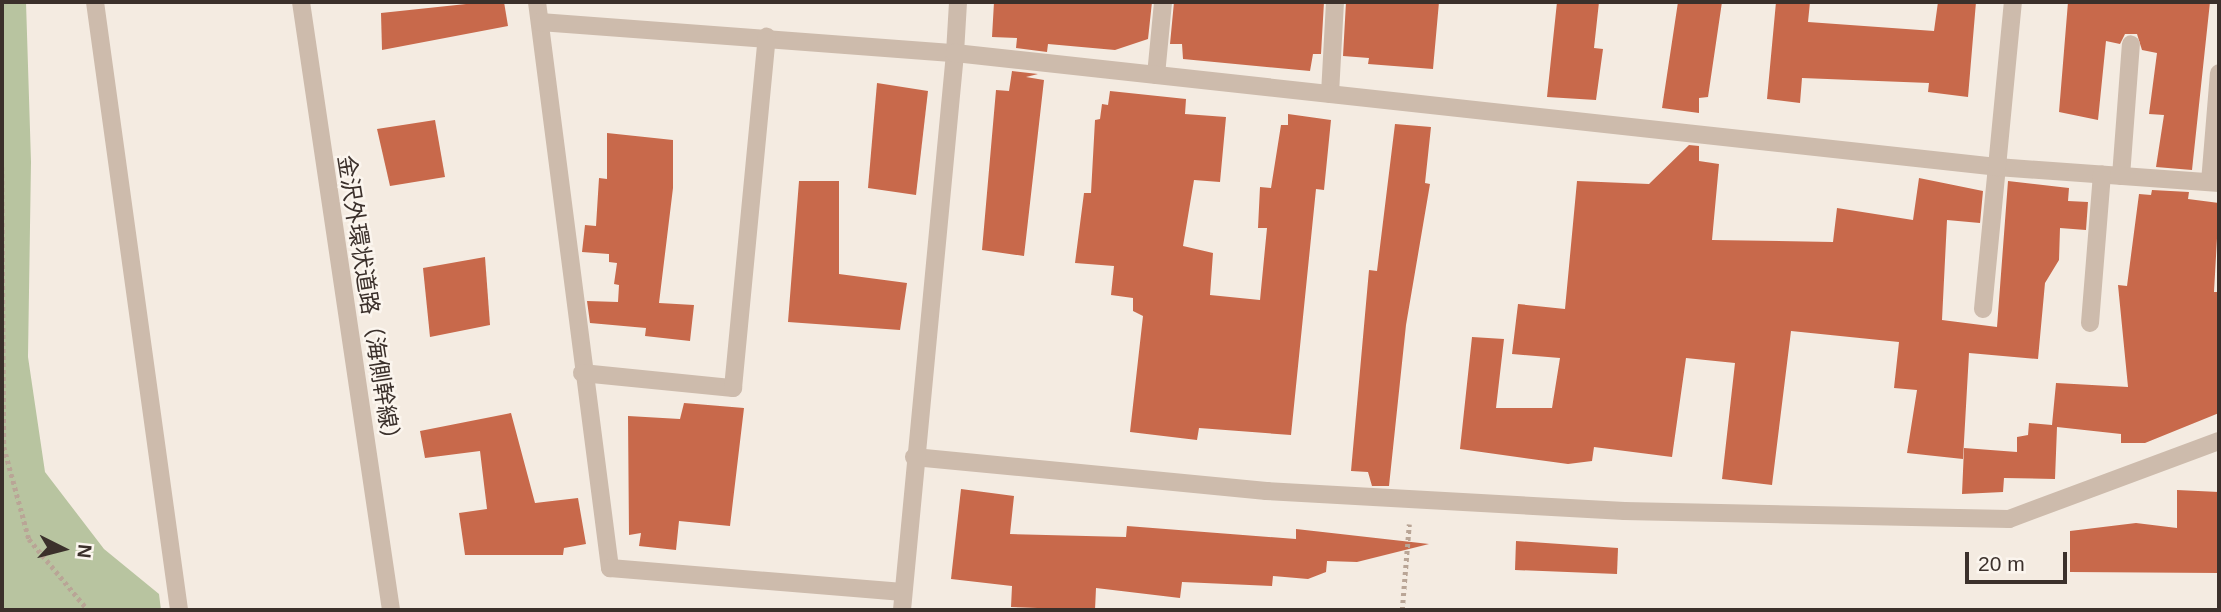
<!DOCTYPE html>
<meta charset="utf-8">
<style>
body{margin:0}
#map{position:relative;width:2221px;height:612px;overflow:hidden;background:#f4ebe1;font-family:Arial,"Noto Sans JP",sans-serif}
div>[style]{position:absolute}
.green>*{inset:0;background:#b8c4a0}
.building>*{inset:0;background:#c8694b}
.path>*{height:4.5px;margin-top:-2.25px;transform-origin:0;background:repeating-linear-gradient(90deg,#b9a596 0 3.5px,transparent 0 7px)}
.minor>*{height:18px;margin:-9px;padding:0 9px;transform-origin:9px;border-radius:9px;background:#cdbbac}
span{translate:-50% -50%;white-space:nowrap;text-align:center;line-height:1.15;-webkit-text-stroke:5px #fbf5ee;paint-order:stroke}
.street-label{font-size:23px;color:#3b302b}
.frame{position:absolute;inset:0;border:4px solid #3b302b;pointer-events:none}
.north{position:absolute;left:28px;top:514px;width:70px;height:70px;-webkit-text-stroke:5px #fbf5ee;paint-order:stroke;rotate:96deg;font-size:19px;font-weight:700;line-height:28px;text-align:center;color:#3b302b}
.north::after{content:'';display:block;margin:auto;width:24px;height:32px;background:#3b302b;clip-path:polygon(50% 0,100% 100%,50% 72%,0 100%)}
.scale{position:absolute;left:1965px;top:552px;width:102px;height:32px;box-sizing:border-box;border:4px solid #3b302b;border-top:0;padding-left:9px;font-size:21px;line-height:24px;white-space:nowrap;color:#3b302b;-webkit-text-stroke:5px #fbf5ee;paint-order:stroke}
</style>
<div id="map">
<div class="green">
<i style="clip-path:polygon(2px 2px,26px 2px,31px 162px,28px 357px,45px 472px,104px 549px,159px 594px,161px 610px,2px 610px)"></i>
</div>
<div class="building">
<i style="clip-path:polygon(485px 2px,504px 2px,508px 26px,382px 50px,381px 13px)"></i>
<i style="clip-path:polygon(994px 2px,1152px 2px,1148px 39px,1115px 50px,1048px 44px,1047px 52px,1016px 48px,1017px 38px,992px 37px)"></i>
<i style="clip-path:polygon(1174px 2px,1324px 2px,1321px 54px,1313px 54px,1310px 71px,1183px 59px,1182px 44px,1170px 44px)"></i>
<i style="clip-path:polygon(1346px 2px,1439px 2px,1433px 69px,1368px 64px,1369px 58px,1343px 56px)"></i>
<i style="clip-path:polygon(1557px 2px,1599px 2px,1594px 48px,1603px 49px,1596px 100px,1547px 97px)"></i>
<i style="clip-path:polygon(1678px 2px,1722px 2px,1708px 97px,1699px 98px,1699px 113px,1662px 108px)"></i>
<i style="clip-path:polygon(1776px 2px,1810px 2px,1808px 22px,1934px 31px,1938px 2px,1976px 2px,1968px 97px,1928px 92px,1929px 83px,1802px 78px,1800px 103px,1767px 99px)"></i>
<i style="clip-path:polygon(2068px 2px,2210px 2px,2192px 170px,2156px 167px,2164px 115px,2149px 114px,2157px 53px,2142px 50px,2137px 34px,2125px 34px,2120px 44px,2106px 41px,2098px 120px,2059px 112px)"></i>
<i style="clip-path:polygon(1012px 71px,1038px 74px,1026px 77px,1044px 80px,1024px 256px,982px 250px,996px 90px,1009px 91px)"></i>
<i style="clip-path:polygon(877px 83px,928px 91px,916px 195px,868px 188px)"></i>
<i style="clip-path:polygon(1110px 91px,1186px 99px,1185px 114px,1226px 117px,1220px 182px,1194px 180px,1183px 246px,1213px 253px,1210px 295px,1260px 300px,1267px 228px,1258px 228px,1260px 187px,1271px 188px,1281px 125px,1288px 125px,1288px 114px,1331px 120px,1324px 190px,1316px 189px,1291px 435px,1199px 428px,1197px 440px,1130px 432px,1143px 316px,1133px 311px,1133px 298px,1111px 295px,1114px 266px,1075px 263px,1084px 193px,1091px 193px,1095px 120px,1100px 119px,1102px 104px,1108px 105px)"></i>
<i style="clip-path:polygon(435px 120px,445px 177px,390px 186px,377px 129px)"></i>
<i style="clip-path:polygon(1395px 124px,1431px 127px,1425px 183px,1430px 184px,1406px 325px,1389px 486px,1372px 486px,1368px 472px,1351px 471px,1369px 270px,1377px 271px)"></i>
<i style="clip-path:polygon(607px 133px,673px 140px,673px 188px,659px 303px,694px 305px,690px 341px,645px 336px,646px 328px,590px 323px,587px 301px,618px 302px,619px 285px,614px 284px,617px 263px,609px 262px,609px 254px,582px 252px,585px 225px,596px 226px,599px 178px,607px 179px)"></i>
<i style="clip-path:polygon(1689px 145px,1699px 146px,1699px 161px,1719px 164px,1712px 240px,1833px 242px,1837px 208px,1913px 220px,1919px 178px,1983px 191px,1980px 223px,1947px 220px,1942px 320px,1997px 327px,2008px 181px,2069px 188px,2068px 201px,2088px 202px,2086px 230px,2060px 228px,2059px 260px,2045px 283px,2038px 359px,1969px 353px,1963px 459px,1907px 453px,1917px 390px,1894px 388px,1899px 342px,1791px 331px,1772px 485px,1722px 479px,1735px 363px,1686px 358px,1672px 457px,1594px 447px,1592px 461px,1568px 464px,1460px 449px,1472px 337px,1504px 339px,1496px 408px,1552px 408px,1560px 358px,1512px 354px,1518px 304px,1565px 309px,1577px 181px,1649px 184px)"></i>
<i style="clip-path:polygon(799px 181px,839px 181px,839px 274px,907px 283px,900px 330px,788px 322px)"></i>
<i style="clip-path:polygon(2152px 190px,2189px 192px,2188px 199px,2219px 203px,2214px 292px,2219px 292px,2219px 413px,2145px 443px,2121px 443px,2121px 434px,2057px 427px,2055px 479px,2004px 478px,2003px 492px,1962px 494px,1964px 448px,2017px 452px,2017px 437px,2028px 435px,2029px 423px,2052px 425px,2056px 383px,2128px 387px,2118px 285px,2127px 286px,2139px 194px,2151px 195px)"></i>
<i style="clip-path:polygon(485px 257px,490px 325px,430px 337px,423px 268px)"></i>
<i style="clip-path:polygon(684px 403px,744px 408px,730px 526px,679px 521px,676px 550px,639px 546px,641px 533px,629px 535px,628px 416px,680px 419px)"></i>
<i style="clip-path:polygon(511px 413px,535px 503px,578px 498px,586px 544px,564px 548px,563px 555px,465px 555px,459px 513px,487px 509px,480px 451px,425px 458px,420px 431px)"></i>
<i style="clip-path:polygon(961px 489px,1014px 496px,1010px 534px,1126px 537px,1127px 526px,1296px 539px,1296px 529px,1429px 544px,1357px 562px,1327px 561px,1326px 572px,1308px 579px,1273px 576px,1272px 586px,1182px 582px,1180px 598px,1096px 588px,1095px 610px,1011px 607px,1012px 586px,951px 579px)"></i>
<i style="clip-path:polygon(2177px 490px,2219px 492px,2219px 573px,2070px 572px,2070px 531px,2136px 523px,2177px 528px)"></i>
<i style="clip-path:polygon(1516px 541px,1618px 548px,1617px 574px,1515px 570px)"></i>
</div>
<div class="path">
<i style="left:2px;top:167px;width:280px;rotate:89.6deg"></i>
<i style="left:4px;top:447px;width:95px;rotate:74.8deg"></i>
<i style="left:29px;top:539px;width:92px;rotate:50.3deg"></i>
<i style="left:1402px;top:610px;width:86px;rotate:-85.3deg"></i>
</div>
<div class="minor">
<i style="left:95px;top:2px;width:614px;rotate:82.13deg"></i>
<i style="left:301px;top:2px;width:615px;rotate:81.58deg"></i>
<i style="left:537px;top:2px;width:571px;rotate:82.65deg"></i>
<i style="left:610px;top:568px;width:294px;rotate:4.7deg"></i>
<i style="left:540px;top:22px;width:416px;rotate:4.3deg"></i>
<i style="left:955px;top:53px;width:51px;rotate:-86.6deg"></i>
<i style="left:1156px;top:75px;width:73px;rotate:-84.5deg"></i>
<i style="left:1330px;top:94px;width:92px;rotate:-86.9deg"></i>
<i style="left:2121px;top:176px;width:132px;rotate:-85.7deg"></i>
<i style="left:2210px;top:182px;width:109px;rotate:-85.3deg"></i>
<i style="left:1983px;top:309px;width:143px;rotate:-84.4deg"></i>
<i style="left:1997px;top:167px;width:223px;rotate:4.1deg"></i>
<i style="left:2090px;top:323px;width:149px;rotate:-85.4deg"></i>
<i style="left:582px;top:373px;width:152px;rotate:5.7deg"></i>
<i style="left:733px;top:388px;width:353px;rotate:-84.5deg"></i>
<i style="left:914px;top:457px;width:354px;rotate:5.5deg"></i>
<i style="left:1266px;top:491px;width:359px;rotate:3.2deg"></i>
<i style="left:1624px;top:511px;width:385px;rotate:1.2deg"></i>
<i style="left:2009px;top:519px;width:224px;rotate:-20.4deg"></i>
<i style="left:902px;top:610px;width:560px;rotate:-84.56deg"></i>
<i style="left:955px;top:53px;width:1048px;rotate:6.24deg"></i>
<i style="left:1997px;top:167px;width:166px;rotate:-84.5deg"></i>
</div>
<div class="street-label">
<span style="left:369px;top:303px;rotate:81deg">金沢外環状道路（海側幹線）</span>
</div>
<div class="frame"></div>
<div class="north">N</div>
<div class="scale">20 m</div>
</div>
